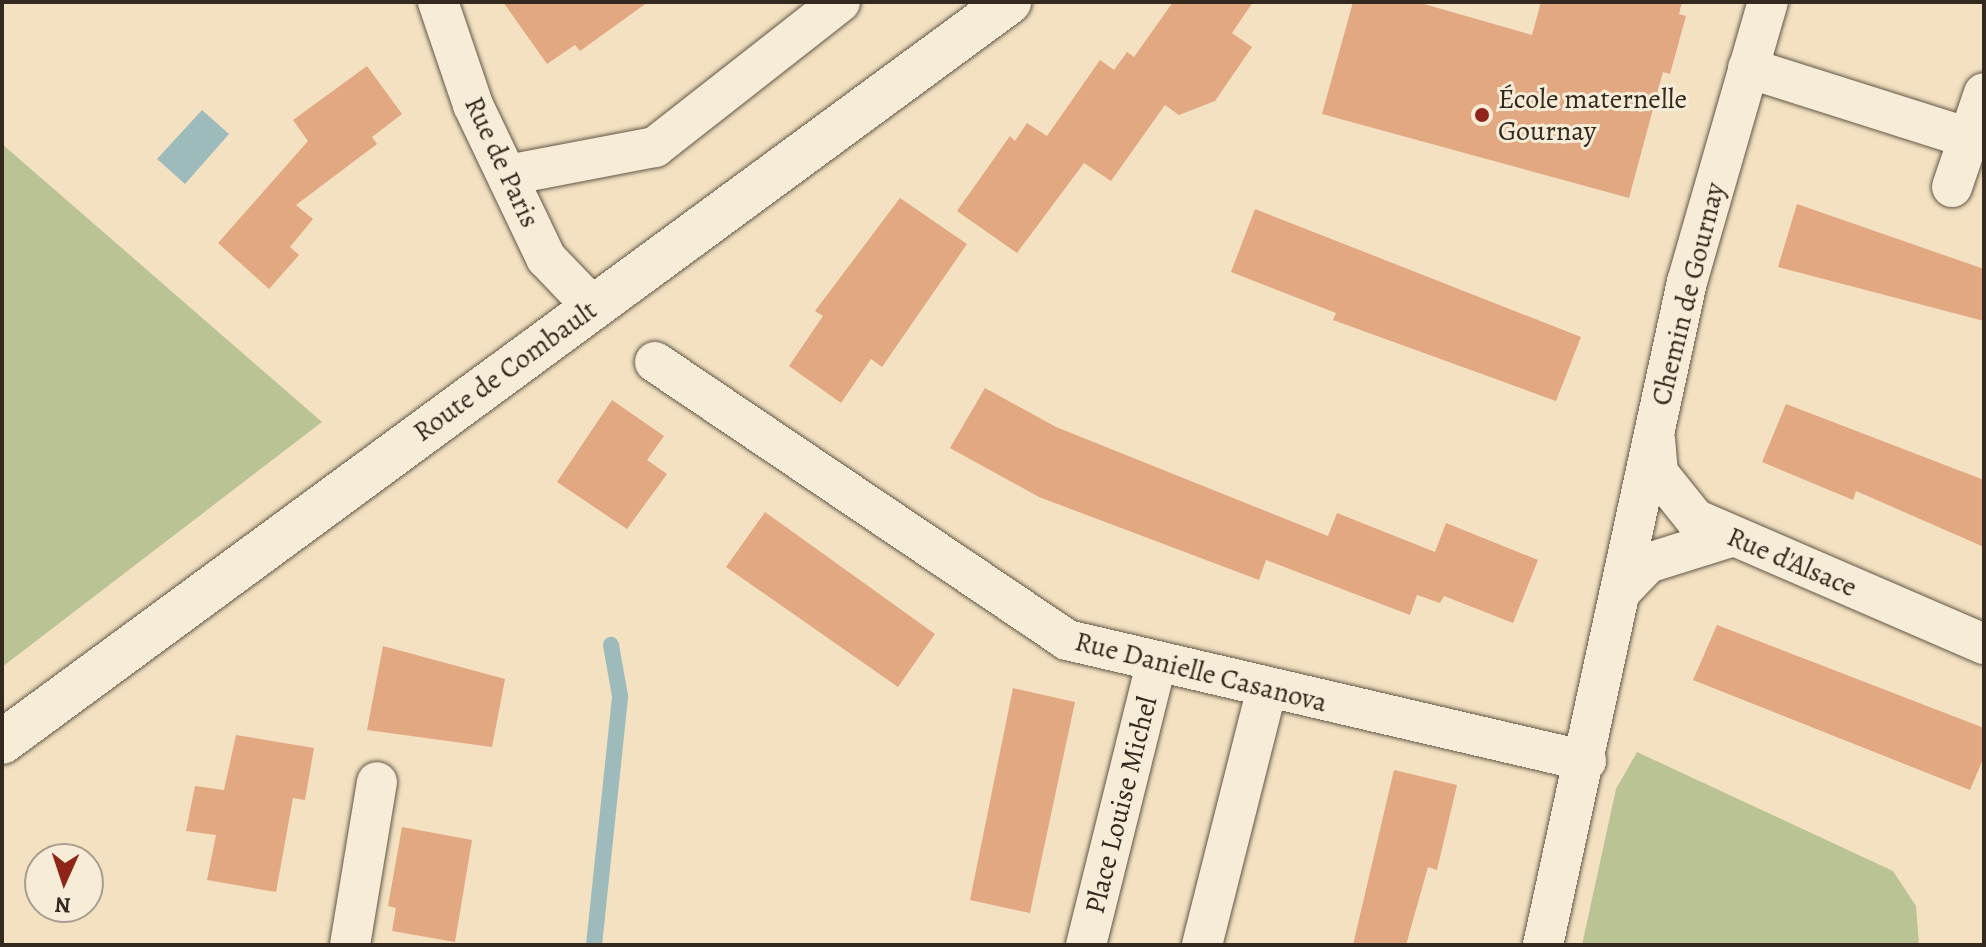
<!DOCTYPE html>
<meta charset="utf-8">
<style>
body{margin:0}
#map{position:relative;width:1986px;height:947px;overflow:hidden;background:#f3e1c1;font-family:Alegreya,serif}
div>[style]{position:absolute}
.green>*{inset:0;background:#b9c394}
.water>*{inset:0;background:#9ebbbc}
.stream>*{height:16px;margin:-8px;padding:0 8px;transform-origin:8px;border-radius:8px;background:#9ebbbc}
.building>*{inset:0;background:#e2a882}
.roads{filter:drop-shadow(0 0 2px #635747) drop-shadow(0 0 2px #635747)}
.minor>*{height:40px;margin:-20px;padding:0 20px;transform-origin:20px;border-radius:20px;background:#f7ecd7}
.secondary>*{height:44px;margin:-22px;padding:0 22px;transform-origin:22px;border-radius:22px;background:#f7ecd7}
.dots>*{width:22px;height:22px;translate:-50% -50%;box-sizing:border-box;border:4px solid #f7ecd7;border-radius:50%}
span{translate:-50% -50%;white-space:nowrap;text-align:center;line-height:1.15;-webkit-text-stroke:6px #f7ecd7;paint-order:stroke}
.poi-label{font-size:28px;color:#33291e}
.left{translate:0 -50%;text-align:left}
.street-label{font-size:28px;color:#33291e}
.frame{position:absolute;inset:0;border:4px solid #33291e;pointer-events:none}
.north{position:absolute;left:24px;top:843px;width:80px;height:80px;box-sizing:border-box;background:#f7ecd7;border:2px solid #a99e8d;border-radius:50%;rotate:183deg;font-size:22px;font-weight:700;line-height:32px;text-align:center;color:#33291e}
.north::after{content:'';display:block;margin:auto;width:28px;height:36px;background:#8f2418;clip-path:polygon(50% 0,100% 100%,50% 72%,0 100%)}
</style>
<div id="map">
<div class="green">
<i style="clip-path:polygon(2px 144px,322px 422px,2px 667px)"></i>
<i style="clip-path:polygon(1637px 752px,1893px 871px,1916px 906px,1919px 945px,1582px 945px,1616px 789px)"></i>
</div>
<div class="water">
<i style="clip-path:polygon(202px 110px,229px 134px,185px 184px,157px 159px)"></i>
</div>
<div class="stream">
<i style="left:594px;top:945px;width:250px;rotate:-84deg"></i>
<i style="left:620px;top:696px;width:52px;rotate:-100deg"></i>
</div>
<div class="building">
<i style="clip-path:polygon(503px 2px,648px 2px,580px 51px,575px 45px,547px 64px)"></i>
<i style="clip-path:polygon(1173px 2px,1253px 2px,1232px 33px,1252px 47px,1215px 101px,1179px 115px,1165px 105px,1111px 181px,1084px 163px,1017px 253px,957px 211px,1010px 136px,1015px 141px,1027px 123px,1047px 136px,1100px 60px,1114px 70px,1127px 52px,1134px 57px)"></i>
<i style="clip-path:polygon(1353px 2px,1417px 2px,1532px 35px,1541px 2px,1682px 2px,1679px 14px,1686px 16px,1670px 74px,1663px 72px,1629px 198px,1322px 114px)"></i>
<i style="clip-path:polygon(367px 66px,402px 114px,372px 137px,377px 144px,296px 205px,313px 219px,290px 247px,299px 255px,269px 289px,218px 243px,308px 141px,293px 120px)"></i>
<i style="clip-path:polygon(900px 198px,967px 244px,882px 367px,871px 359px,841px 403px,789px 366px,823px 316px,815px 311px)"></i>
<i style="clip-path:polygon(1797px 204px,1984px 269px,1984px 321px,1778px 267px)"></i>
<i style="clip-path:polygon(1255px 209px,1581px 337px,1556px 401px,1333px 320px,1336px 313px,1231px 272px)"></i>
<i style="clip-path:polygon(985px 388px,1056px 427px,1328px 536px,1337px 513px,1435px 552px,1446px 523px,1538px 560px,1513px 623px,1444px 596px,1440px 603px,1417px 595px,1410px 615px,1266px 560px,1259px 580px,1039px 497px,950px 448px)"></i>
<i style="clip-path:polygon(612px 400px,664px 436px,647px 460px,667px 474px,627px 529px,557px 482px)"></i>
<i style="clip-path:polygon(1786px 404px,1984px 480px,1984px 547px,1856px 491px,1853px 500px,1762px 462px)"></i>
<i style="clip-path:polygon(765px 512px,935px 634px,898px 687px,726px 567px)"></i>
<i style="clip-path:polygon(1717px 625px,1984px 728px,1984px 757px,1970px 790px,1693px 680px)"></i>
<i style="clip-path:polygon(383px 646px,505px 679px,492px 747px,367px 730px)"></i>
<i style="clip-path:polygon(1013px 688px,1075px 702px,1030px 913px,970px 900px)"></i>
<i style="clip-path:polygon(236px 735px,314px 748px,305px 800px,293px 798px,276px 892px,207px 880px,216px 835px,186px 831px,195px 786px,224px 790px)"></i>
<i style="clip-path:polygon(1394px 770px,1457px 785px,1437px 870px,1428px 867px,1406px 945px,1353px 945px)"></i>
<i style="clip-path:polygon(402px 827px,472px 840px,455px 942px,392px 931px,396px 908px,388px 906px)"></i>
</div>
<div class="roads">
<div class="minor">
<i style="left:438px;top:2px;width:109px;rotate:71.2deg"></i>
<i style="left:473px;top:105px;width:170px;rotate:64.5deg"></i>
<i style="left:546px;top:258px;width:68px;rotate:46.2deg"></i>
<i style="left:1748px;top:68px;width:232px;rotate:17.6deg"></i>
<i style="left:508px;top:175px;width:150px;rotate:-10.8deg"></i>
<i style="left:655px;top:147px;width:235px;rotate:-38.1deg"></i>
<i style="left:1952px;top:187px;width:99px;rotate:-71.2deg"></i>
<i style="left:655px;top:362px;width:497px;rotate:34deg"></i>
<i style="left:1067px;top:640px;width:533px;rotate:13.12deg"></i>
<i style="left:1655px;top:439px;width:34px;rotate:85deg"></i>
<i style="left:1658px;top:473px;width:59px;rotate:51.2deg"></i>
<i style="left:1695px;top:519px;width:315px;rotate:23.4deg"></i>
<i style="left:1622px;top:590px;width:37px;rotate:-46deg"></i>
<i style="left:1648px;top:563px;width:87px;rotate:-17.4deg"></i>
<i style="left:350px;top:945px;width:165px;rotate:-80.6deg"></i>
<i style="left:1086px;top:945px;width:290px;rotate:-76deg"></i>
<i style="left:1202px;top:945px;width:265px;rotate:-75.8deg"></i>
<i style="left:1543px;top:945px;width:678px;rotate:-77.75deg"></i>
<i style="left:1687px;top:282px;width:291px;rotate:-73.9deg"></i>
</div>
<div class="secondary">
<i style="left:2px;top:742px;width:1250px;rotate:-36.31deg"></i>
</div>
</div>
<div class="dots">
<i style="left:1482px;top:115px;background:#8f2418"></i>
</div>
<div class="poi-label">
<span class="left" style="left:1498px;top:115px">École maternelle<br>Gournay</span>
</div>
<div class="street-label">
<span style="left:502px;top:162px;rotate:65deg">Rue de Paris</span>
<span style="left:1688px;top:294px;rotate:-76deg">Chemin de Gournay</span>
<span style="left:505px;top:371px;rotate:-36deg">Route de Combault</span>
<span style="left:1792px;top:562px;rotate:23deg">Rue d'Alsace</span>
<span style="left:1201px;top:672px;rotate:14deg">Rue Danielle Casanova</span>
<span style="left:1121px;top:805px;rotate:-76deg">Place Louise Michel</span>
</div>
<div class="frame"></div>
<div class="north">N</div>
</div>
